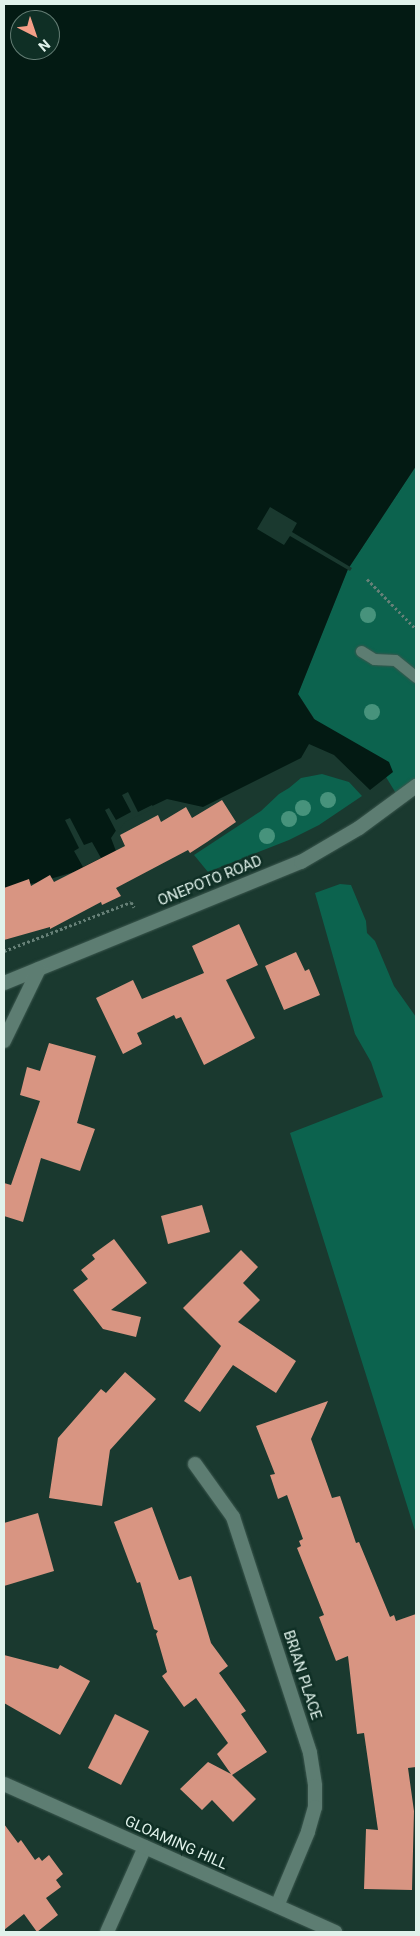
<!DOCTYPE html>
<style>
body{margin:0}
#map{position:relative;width:420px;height:1936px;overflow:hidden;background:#1a392f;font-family:Roboto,sans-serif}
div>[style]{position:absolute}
.green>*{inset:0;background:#0c634e}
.water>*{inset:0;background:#031a13}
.pier>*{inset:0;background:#1a392f}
.building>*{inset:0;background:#d89582}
.path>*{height:3px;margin-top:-1.5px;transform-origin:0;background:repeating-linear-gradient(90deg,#668077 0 2.5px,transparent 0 5px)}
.roads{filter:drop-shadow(0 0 1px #3b574e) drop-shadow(0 0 1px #3b574e)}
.service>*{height:11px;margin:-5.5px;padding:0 5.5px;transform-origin:5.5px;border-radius:5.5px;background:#5d7d72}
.minor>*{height:14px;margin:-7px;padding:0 7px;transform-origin:7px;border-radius:7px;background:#5d7d72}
.tertiary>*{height:14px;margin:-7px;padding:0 7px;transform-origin:7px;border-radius:7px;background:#5d7d72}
.trees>*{width:16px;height:16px;margin:-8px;border-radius:50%;background:#47937c}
span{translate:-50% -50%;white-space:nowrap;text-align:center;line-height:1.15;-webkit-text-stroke:5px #0f2f25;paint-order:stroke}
.street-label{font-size:15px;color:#e0f2eb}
.frame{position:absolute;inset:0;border:5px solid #e0f2eb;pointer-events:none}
.north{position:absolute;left:10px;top:10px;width:50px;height:50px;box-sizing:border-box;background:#0f2f25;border:1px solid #637d74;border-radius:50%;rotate:139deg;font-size:14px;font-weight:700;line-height:20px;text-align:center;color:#e0f2eb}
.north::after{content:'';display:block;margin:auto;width:18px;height:22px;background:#f49e87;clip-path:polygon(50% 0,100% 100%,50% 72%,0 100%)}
</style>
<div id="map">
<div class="green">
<i style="clip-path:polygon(416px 466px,416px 786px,400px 800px,386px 777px,319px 726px,298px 694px,348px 569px)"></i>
<i style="clip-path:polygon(322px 774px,349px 782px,362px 796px,319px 825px,289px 840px,208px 872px,194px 855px,261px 811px,279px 794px,289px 788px,301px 778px)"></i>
<i style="clip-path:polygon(340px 884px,351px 885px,366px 921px,367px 933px,375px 941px,394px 986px,416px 1017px,416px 1534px,290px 1133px,383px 1097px,371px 1062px,355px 1034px,315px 893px)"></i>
</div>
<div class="water">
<i style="clip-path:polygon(evenodd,4px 4px,416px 4px,416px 466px,348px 569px,298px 694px,314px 719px,389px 762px,393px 772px,370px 790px,334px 755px,309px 744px,301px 758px,203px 807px,167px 799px,123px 820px,111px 838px,119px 859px,36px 883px,4px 888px,4px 4px,20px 20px,50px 20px,50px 50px,20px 50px,20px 20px)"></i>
</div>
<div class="pier">
<i style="clip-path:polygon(270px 507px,297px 523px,292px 532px,352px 568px,350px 571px,290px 536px,284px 545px,257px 529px)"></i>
<i style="clip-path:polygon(128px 792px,138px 812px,152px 805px,154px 808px,125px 822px,117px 833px,105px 810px,109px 808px,116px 820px,131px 812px,122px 795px)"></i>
<i style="clip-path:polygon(70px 818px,84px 845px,92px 842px,101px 858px,83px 867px,74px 851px,79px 848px,65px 820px)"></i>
</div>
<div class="building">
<i style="clip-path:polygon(222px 800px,236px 822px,207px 842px,190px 853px,188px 850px,116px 888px,121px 896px,102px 905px,101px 902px,50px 929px,50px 927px,4px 940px,4px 888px,29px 879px,31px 886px,50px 875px,54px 882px,125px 846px,120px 835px,158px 815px,161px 822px,186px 807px,192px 818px)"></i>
<i style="clip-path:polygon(239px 924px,258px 965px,226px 980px,255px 1038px,204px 1065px,181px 1017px,176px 1019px,174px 1015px,137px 1033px,142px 1044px,123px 1054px,96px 998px,133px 980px,142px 999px,204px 973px,192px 946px)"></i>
<i style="clip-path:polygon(296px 952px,305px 971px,309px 969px,320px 995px,284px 1010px,265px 966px)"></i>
<i style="clip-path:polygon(49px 1043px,96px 1056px,77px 1123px,95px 1129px,80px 1171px,41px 1158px,23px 1222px,4px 1216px,4px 1183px,11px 1185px,40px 1101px,20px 1095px,27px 1067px,40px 1071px)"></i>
<i style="clip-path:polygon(202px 1205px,210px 1232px,168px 1244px,161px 1216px)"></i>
<i style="clip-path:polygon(114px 1239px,147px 1283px,111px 1310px,141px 1317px,136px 1337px,103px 1329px,73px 1290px,88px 1279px,81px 1270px,95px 1259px,92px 1255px)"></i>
<i style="clip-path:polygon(241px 1250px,258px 1267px,243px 1283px,260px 1300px,238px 1322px,296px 1361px,276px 1393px,233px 1365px,200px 1412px,184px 1401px,221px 1346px,183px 1308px)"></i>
<i style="clip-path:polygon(125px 1372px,156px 1399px,110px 1450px,102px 1506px,49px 1498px,58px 1438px,101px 1389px,106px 1393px)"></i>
<i style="clip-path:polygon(328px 1401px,311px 1439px,332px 1498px,340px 1496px,356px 1543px,359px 1542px,390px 1617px,394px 1615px,396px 1621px,416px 1614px,416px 1767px,408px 1768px,414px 1811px,412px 1890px,364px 1889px,366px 1829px,378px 1830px,364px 1733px,357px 1734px,348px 1656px,336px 1661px,319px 1617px,324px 1615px,297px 1548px,301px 1546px,299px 1541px,303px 1539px,287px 1495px,278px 1499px,270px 1475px,275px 1474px,256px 1426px)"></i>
<i style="clip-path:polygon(152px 1507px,179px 1580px,191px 1576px,211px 1643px,228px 1666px,219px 1673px,246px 1711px,241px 1714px,267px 1752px,232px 1775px,256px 1799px,233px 1822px,212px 1800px,202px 1810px,180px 1789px,208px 1762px,231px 1774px,217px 1754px,228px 1743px,196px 1698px,184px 1707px,162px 1676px,167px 1672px,156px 1634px,158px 1631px,154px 1629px,140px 1582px,137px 1583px,114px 1522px)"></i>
<i style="clip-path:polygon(38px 1513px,54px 1571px,4px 1586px,4px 1523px)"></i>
<i style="clip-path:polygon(4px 1655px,58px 1669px,60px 1665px,90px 1681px,60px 1735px,4px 1703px)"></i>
<i style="clip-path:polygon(115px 1714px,149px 1731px,121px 1785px,88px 1768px)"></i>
<i style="clip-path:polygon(4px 1824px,18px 1843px,21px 1840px,35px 1860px,39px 1857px,42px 1861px,49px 1855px,63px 1874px,56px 1880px,61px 1887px,46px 1898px,58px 1915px,37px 1932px,24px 1914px,4px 1930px)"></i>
</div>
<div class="path">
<i style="left:367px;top:579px;width:70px;rotate:45.6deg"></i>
<i style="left:4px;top:951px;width:136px;rotate:-21.1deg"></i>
<i style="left:131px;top:902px;width:6px;rotate:59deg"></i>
</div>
<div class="roads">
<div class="service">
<i style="left:361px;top:651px;width:15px;rotate:32deg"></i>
<i style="left:374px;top:659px;width:21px;rotate:3deg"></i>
<i style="left:395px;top:660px;width:27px;rotate:39deg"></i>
</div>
<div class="minor">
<i style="left:195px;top:1464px;width:65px;rotate:54.4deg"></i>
<i style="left:233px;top:1517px;width:248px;rotate:71.9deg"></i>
<i style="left:310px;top:1753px;width:33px;rotate:81deg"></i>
<i style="left:315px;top:1786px;width:21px;rotate:90deg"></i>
<i style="left:315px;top:1807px;width:26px;rotate:106deg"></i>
<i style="left:308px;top:1832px;width:80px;rotate:112.7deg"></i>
<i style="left:107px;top:1932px;width:93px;rotate:-65.9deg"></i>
</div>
<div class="tertiary">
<i style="left:4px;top:983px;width:321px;rotate:-22.2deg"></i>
<i style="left:301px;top:862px;width:67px;rotate:-30.4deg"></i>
<i style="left:359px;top:828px;width:71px;rotate:-36.4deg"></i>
<i style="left:4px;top:1041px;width:80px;rotate:-64.1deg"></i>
<i style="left:4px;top:1784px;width:363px;rotate:24.1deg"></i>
</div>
</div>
<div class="trees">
<i style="left:368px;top:615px"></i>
<i style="left:372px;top:712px"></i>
<i style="left:328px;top:800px"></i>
<i style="left:303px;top:808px"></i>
<i style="left:289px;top:819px"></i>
<i style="left:267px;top:836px"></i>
</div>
<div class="street-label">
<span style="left:210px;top:881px;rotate:-22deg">ONEPOTO ROAD</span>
<span style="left:302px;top:1675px;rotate:72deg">BRIAN PLACE</span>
<span style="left:176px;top:1843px;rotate:24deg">GLOAMING HILL</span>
</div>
<div class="frame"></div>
<div class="north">N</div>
</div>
